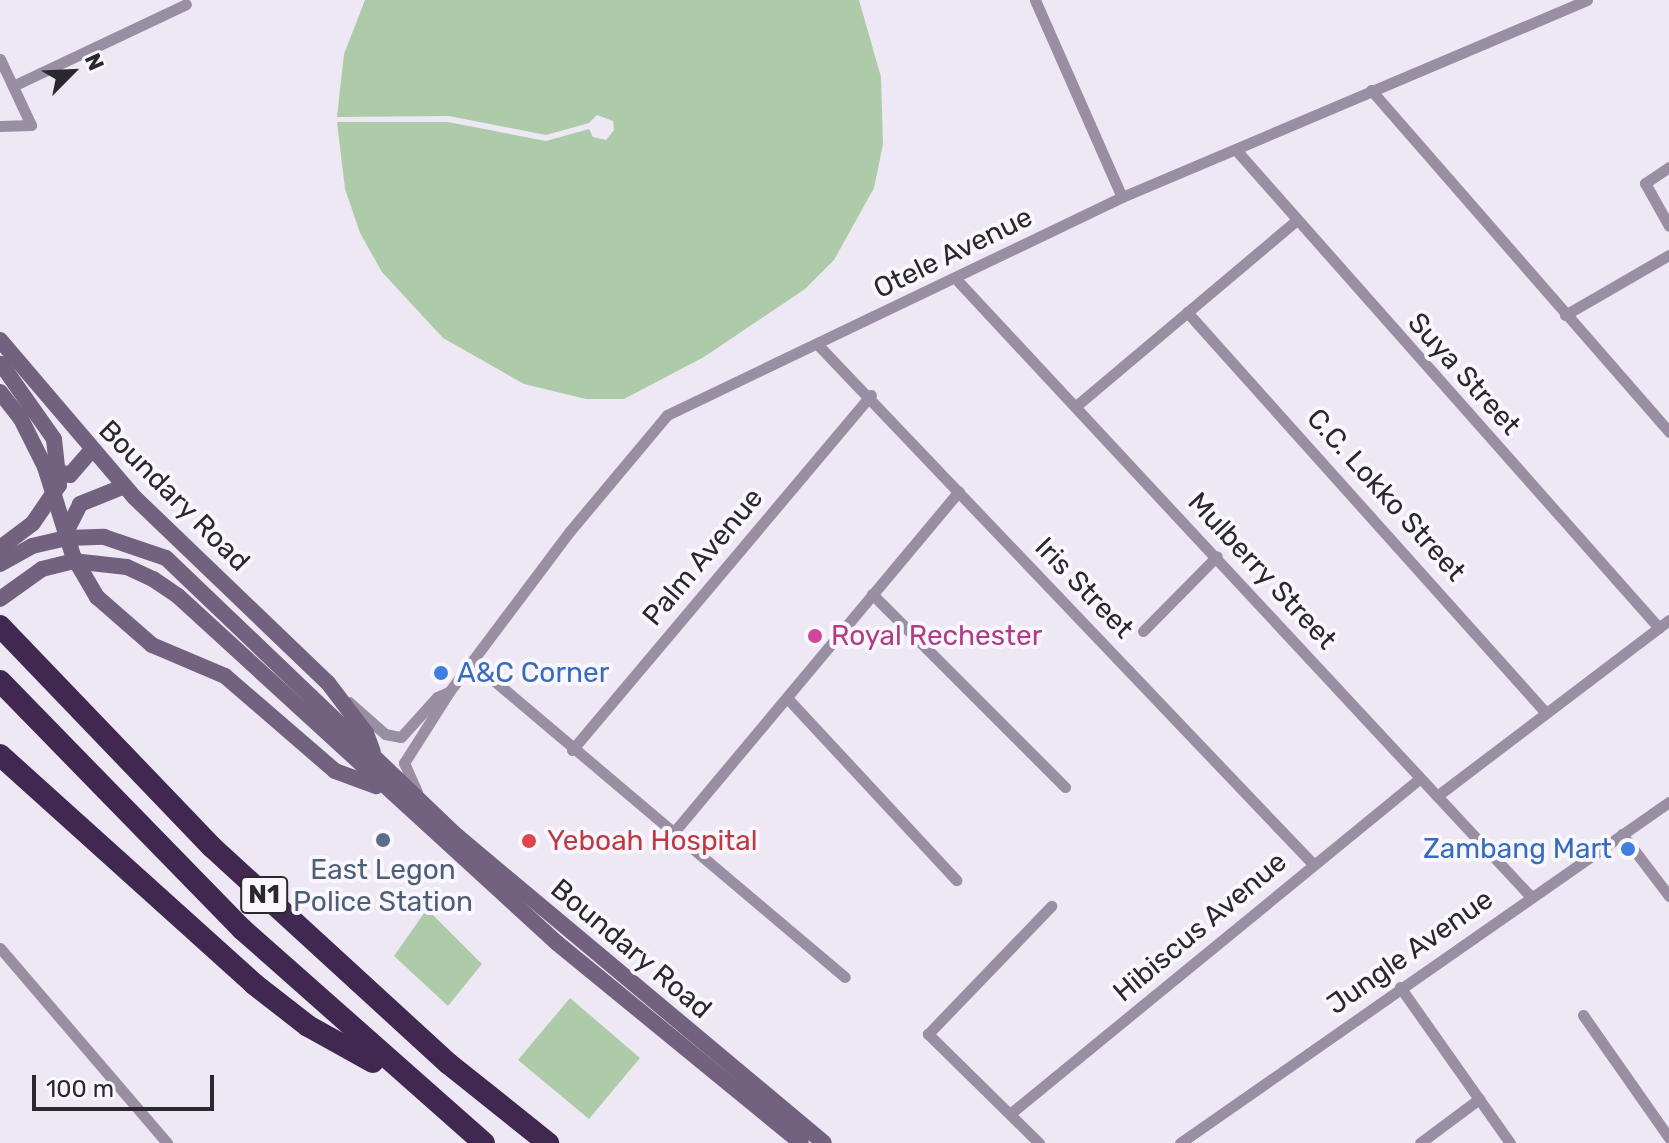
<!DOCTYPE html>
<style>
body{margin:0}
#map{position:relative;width:1669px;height:1143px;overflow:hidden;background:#ede8f4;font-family:Rubik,sans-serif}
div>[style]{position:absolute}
.green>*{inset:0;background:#aecba9}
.minor>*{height:11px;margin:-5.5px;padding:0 5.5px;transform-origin:5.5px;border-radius:5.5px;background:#9a8ea3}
.secondary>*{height:16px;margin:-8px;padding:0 8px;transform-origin:8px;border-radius:8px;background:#736180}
.motorway>*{height:22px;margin:-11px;padding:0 11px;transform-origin:11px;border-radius:11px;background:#402851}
.secondary-bridge>*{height:16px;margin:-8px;padding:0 8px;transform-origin:8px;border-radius:8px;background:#736180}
.dots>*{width:22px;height:22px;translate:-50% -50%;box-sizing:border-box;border:4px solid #f9f6fe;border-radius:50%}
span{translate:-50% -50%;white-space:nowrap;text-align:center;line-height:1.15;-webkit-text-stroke:8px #f9f6fe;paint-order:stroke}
.shield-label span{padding:2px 6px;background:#f9f6fe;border:2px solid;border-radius:6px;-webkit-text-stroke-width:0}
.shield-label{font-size:26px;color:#2a282d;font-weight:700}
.street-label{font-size:28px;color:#2a282d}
.hotel-label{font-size:28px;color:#b23c85}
.left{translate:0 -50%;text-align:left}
.shop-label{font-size:28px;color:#366cbe}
.right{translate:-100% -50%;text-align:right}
.health-label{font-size:28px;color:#be3a42}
.service-label{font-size:28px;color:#4e5e75}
.north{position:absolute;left:32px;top:32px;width:80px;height:80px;-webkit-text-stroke:6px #f9f6fe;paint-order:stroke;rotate:66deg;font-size:22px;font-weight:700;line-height:32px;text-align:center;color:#2a282d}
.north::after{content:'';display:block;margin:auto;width:28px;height:36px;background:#2a282d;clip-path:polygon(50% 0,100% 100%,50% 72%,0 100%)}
.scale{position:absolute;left:32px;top:1075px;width:182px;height:36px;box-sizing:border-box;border:4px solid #2a282d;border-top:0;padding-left:10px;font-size:24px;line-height:28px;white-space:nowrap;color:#2a282d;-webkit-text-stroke:6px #f9f6fe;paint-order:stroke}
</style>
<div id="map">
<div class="green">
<i style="clip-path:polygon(365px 0,859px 0,881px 77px,883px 144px,874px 188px,834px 260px,805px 289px,704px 357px,624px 399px,586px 399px,524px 384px,443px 338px,382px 272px,360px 233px,345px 189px,337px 122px,448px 122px,546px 141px,589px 129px,593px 137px,606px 140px,614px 130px,613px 121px,597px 115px,589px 123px,546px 135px,449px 116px,337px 117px,344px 54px)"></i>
<i style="clip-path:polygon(427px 909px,482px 964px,448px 1006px,394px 956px)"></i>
<i style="clip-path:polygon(570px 998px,640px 1058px,589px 1119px,518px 1060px)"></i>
</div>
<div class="minor">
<i style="left:1035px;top:0;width:215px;rotate:66.2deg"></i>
<i style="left:0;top:59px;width:73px;rotate:64.8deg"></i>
<i style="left:31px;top:125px;width:31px;rotate:178deg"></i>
<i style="left:15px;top:85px;width:189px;rotate:-25.3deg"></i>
<i style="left:1371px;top:90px;width:454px;rotate:48.9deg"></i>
<i style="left:1236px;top:150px;width:638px;rotate:48.49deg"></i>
<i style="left:1669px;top:167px;width:29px;rotate:146deg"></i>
<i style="left:1645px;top:183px;width:49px;rotate:60.8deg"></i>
<i style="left:956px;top:279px;width:844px;rotate:47.06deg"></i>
<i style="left:1187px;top:312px;width:538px;rotate:48.16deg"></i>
<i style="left:1565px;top:315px;width:120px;rotate:-30deg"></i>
<i style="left:819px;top:346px;width:716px;rotate:46.36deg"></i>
<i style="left:1076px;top:406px;width:287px;rotate:-40.1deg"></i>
<i style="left:872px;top:594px;width:273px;rotate:45deg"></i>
<i style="left:1143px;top:631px;width:105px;rotate:-45.4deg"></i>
<i style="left:472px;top:662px;width:488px;rotate:40.2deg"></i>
<i style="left:789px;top:700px;width:246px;rotate:47.1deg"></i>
<i style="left:349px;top:702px;width:48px;rotate:41.6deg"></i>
<i style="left:385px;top:734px;width:16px;rotate:11deg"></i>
<i style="left:401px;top:737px;width:54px;rotate:-48deg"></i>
<i style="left:437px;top:697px;width:13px;rotate:-23deg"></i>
<i style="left:572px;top:750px;width:464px;rotate:-49.9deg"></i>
<i style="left:417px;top:792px;width:32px;rotate:-114deg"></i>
<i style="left:404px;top:763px;width:84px;rotate:-57.6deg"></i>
<i style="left:449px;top:692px;width:201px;rotate:-53.1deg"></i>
<i style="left:570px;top:531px;width:151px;rotate:-50.1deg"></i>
<i style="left:667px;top:415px;width:505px;rotate:-25.6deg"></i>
<i style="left:1122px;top:197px;width:505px;rotate:-22.96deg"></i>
<i style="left:1437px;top:796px;width:291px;rotate:-37.2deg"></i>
<i style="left:674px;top:832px;width:444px;rotate:-50.1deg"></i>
<i style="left:1622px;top:834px;width:78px;rotate:52.8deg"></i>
<i style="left:0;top:948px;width:257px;rotate:49.4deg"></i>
<i style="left:1400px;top:987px;width:191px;rotate:54.8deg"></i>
<i style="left:1583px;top:1015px;width:150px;rotate:55deg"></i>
<i style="left:1011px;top:1113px;width:527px;rotate:-39.3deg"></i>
<i style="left:1039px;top:1143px;width:156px;rotate:-135.5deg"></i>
<i style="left:928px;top:1034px;width:178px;rotate:-46.1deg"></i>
<i style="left:1180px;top:1143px;width:596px;rotate:-34.89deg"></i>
<i style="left:1420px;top:1143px;width:74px;rotate:-36.7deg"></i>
</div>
<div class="secondary">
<i style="left:0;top:340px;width:206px;rotate:49.5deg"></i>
<i style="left:134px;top:497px;width:269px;rotate:43.8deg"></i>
<i style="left:328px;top:683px;width:63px;rotate:52.8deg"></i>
<i style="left:366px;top:733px;width:20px;rotate:70deg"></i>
<i style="left:0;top:392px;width:34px;rotate:52deg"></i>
<i style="left:21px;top:419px;width:54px;rotate:63.4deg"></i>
<i style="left:45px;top:467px;width:93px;rotate:72.5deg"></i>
<i style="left:73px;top:556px;width:48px;rotate:59.7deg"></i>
<i style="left:97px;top:597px;width:73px;rotate:41.1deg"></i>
<i style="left:152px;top:645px;width:79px;rotate:23deg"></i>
<i style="left:225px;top:676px;width:145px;rotate:40.8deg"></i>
<i style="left:335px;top:771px;width:44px;rotate:20.1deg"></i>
<i style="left:46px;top:468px;width:25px;rotate:16deg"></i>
<i style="left:70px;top:475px;width:32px;rotate:-49deg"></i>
<i style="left:66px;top:532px;width:31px;rotate:-63deg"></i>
<i style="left:80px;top:504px;width:48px;rotate:-21.8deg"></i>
<i style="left:166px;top:558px;width:402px;rotate:43.7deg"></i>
<i style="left:457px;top:836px;width:478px;rotate:39.9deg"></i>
<i style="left:153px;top:579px;width:30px;rotate:34deg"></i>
<i style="left:178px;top:596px;width:514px;rotate:42.48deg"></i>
<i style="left:557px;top:943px;width:315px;rotate:39.3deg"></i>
</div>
<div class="motorway">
<i style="left:0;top:626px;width:306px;rotate:46.2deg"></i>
<i style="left:212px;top:847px;width:321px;rotate:42.5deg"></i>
<i style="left:449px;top:1064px;width:127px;rotate:38.6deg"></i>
<i style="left:0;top:681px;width:347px;rotate:45.7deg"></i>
<i style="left:242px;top:929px;width:323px;rotate:41.5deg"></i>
<i style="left:0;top:755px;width:342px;rotate:42deg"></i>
<i style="left:254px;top:984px;width:68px;rotate:37.9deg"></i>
<i style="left:308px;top:1026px;width:74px;rotate:29deg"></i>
</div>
<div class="secondary-bridge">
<i style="left:0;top:548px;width:41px;rotate:-37.1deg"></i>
<i style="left:33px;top:523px;width:46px;rotate:-55.6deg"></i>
<i style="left:59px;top:485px;width:46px;rotate:-96.2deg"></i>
<i style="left:54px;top:439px;width:92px;rotate:-125.2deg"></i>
<i style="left:0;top:564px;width:37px;rotate:-29deg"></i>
<i style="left:32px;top:546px;width:36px;rotate:-13deg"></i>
<i style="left:67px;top:538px;width:37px;rotate:-2deg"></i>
<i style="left:104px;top:537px;width:65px;rotate:18.7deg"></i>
<i style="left:0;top:599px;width:52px;rotate:-35.5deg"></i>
<i style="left:42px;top:569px;width:32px;rotate:-14deg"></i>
<i style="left:73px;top:561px;width:54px;rotate:6.3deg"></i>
<i style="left:127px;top:567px;width:29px;rotate:25deg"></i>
</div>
<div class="dots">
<i style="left:815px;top:636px;background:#d1479c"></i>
<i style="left:441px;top:673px;background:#3f7fe0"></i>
<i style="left:383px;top:840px;background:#5c6f8a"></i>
<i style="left:529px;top:841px;background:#e0444e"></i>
<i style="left:1628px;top:849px;background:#3f7fe0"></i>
</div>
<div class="shield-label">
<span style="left:264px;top:895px">N1</span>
</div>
<div class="street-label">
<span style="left:953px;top:253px;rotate:-26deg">Otele Avenue</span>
<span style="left:1464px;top:374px;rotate:48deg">Suya Street</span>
<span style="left:1386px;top:495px;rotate:48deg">C.C. Lokko Street</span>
<span style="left:174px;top:496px;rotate:45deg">Boundary Road</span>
<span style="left:703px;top:557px;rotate:-50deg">Palm Avenue</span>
<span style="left:1262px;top:571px;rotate:47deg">Mulberry Street</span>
<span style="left:1084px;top:588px;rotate:46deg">Iris Street</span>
<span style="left:1200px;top:927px;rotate:-40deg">Hibiscus Avenue</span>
<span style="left:631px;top:949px;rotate:40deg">Boundary Road</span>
<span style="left:1410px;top:952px;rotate:-35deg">Jungle Avenue</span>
</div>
<div class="hotel-label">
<span class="left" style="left:831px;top:636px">Royal Rechester</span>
</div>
<div class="shop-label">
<span class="left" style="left:457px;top:673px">A&amp;C Corner</span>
<span class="right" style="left:1612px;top:849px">Zambang Mart</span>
</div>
<div class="health-label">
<span class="left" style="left:547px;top:841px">Yeboah Hospital</span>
</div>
<div class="service-label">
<span style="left:383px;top:886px">East Legon<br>Police Station</span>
</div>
<div class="north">N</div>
<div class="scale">100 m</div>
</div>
